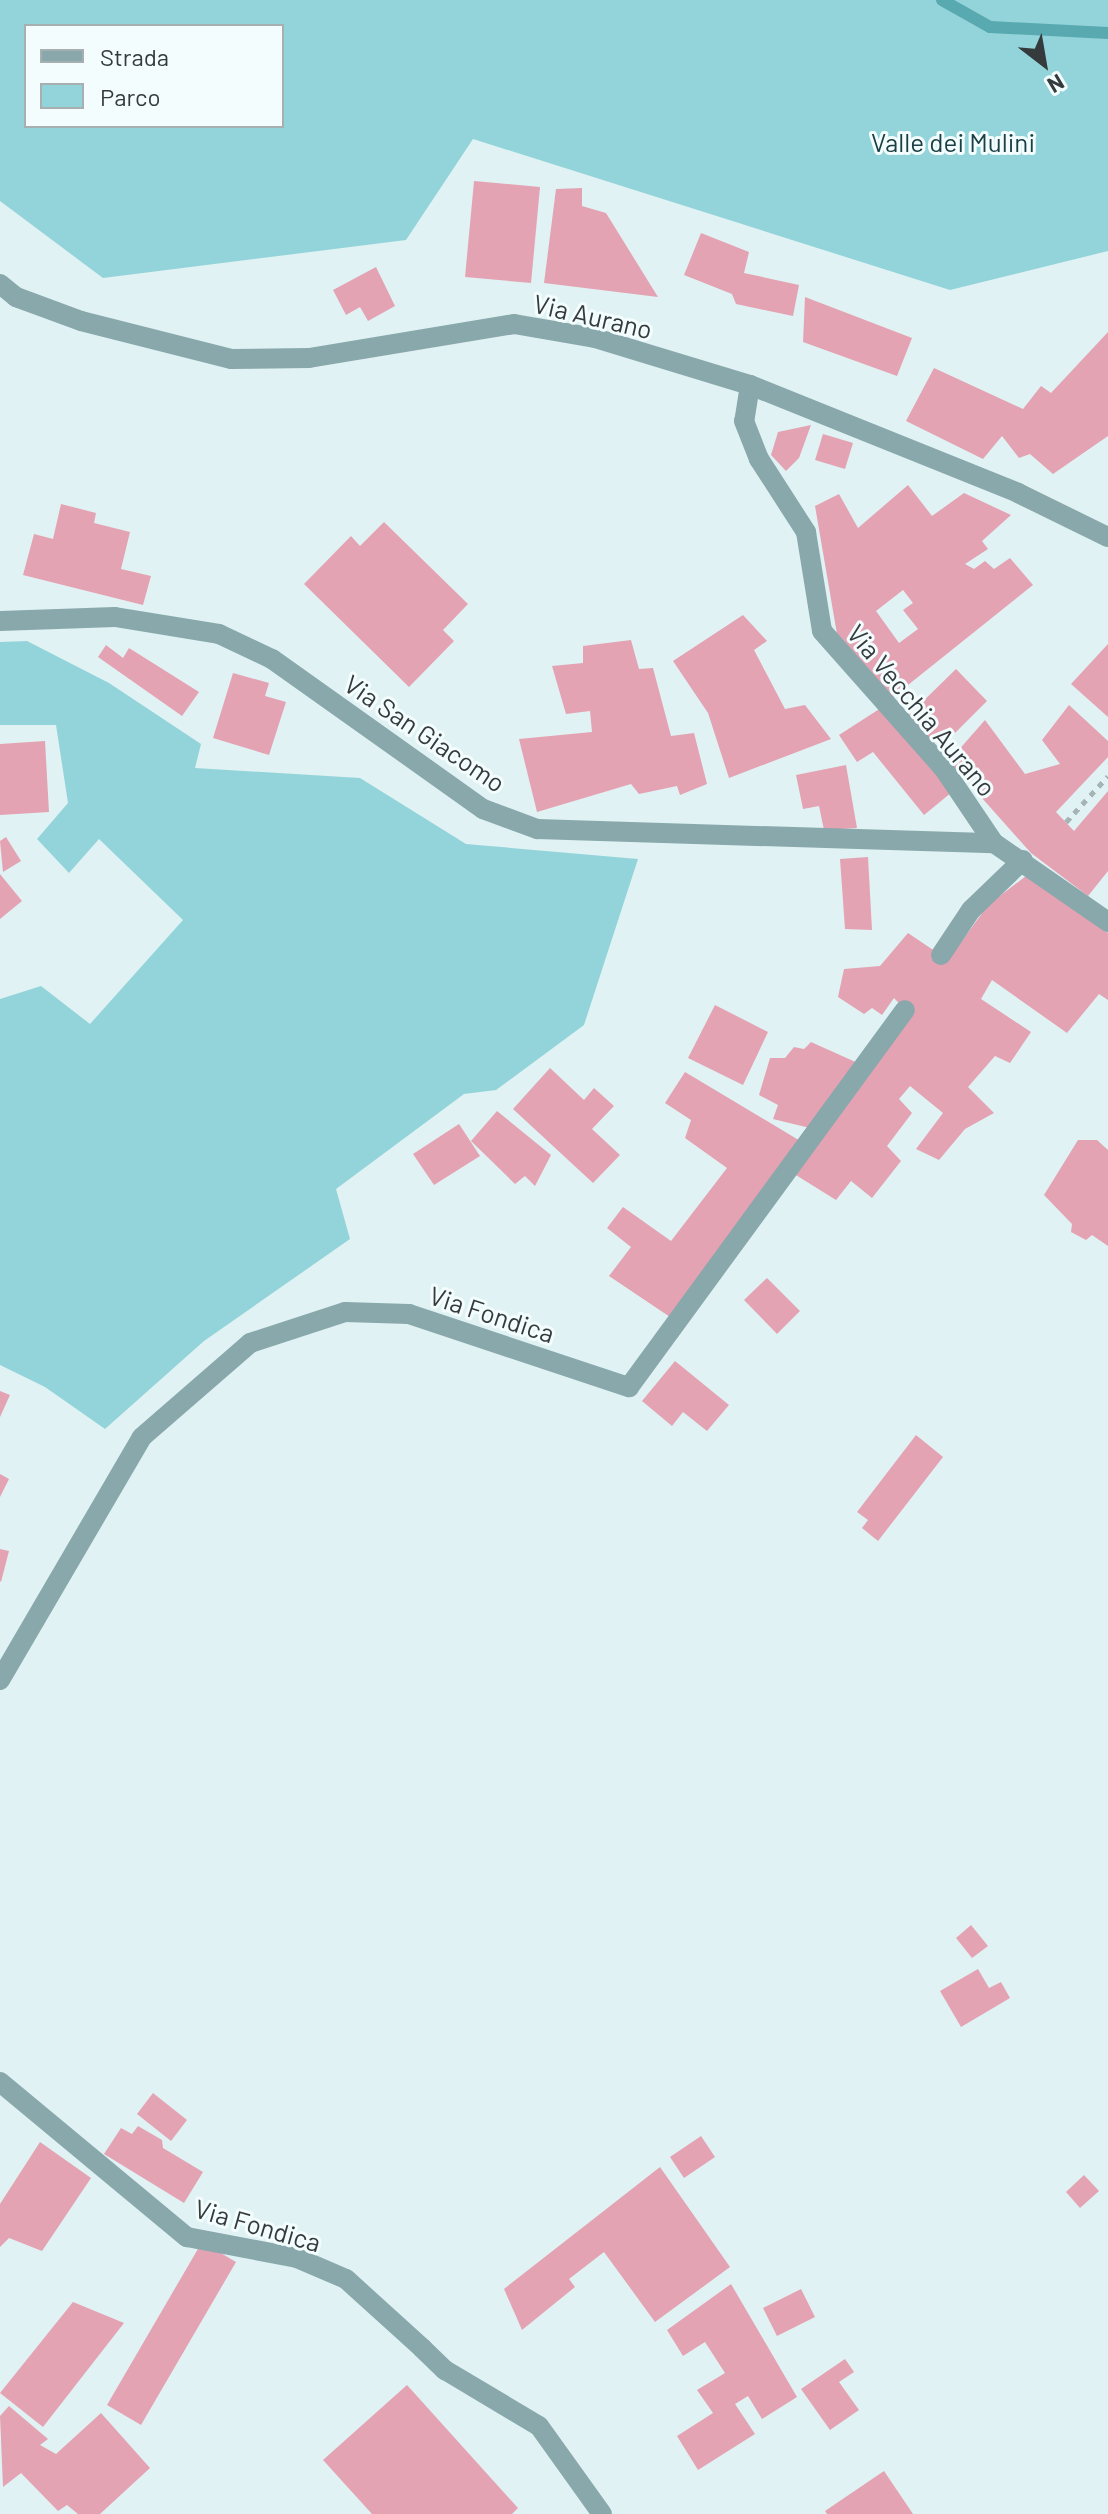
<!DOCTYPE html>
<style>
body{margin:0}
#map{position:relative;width:1108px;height:2514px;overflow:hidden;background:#e0f2f3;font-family:Barlow,sans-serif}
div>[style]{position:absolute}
.green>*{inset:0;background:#93d4da}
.stream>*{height:12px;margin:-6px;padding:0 6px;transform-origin:6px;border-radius:6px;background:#59a9b0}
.building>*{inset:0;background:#e4a3b3}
.path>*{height:5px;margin-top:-2.5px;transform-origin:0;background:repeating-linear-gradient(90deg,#a6b4b5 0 6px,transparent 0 12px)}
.service>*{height:20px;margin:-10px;padding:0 10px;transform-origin:10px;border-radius:10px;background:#88a8ab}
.minor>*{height:20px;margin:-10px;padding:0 10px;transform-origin:10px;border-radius:10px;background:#88a8ab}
span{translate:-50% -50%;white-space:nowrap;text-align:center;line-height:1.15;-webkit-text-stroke:6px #f3fdfe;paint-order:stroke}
.park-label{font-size:26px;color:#1a4044}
.street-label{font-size:26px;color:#353b3c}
.legend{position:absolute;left:24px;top:24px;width:260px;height:104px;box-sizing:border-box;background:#f3fdfe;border:2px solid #a7afb0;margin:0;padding:10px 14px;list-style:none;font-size:24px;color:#353b3c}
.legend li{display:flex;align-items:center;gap:16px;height:40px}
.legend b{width:40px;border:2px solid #a7afb0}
.north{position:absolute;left:1004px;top:24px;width:80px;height:80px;-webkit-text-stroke:6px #f3fdfe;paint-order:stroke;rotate:149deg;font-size:22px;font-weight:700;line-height:32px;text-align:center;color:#353b3c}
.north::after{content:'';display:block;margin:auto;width:28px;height:36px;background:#353b3c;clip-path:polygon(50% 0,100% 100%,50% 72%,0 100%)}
</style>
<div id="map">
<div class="green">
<i style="clip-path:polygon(evenodd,0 0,1108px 0,1108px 251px,950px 290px,473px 139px,406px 240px,103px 278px,0 201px,0 0,282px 26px,282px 126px,26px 126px,26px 26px,282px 26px)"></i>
<i style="clip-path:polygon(27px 641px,109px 683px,201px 744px,195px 768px,360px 778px,466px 844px,638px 859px,584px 1025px,496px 1090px,464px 1094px,336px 1189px,350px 1239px,204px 1341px,105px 1429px,45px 1387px,0 1365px,0 999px,41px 986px,90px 1024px,183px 920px,99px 839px,69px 873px,37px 839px,68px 803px,56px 725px,0 725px,0 642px)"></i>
</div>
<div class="stream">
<i style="left:942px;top:0;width:55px;rotate:29.4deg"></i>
<i style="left:990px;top:27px;width:118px;rotate:2.9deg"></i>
</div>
<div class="building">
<i style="clip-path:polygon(474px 181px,540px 187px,531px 283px,465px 277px)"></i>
<i style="clip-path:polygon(582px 188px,582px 206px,606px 213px,658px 297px,544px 283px,556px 189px)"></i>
<i style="clip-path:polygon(701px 233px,749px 252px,744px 273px,799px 285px,793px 316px,736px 304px,732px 294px,684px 275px)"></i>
<i style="clip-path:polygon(376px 267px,395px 306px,368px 321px,360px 307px,346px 315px,333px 290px)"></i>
<i style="clip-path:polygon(805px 297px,912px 338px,897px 376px,803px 342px)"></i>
<i style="clip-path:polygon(1108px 332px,1108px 436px,1053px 474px,1030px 454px,1019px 458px,1002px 436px,983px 459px,906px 421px,934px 368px,1023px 409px,1041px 386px,1051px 393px)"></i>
<i style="clip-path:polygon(811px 425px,799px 458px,786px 471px,771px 455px,778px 432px)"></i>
<i style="clip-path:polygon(823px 434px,853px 443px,845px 469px,815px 460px)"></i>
<i style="clip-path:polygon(evenodd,908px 485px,932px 516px,964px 493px,1011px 515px,982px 541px,988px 549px,965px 564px,974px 569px,985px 561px,994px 569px,1010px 558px,1033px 585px,893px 697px,837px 634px,815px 506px,839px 494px,858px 528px,908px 485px,903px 590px,913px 603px,903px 610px,918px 629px,899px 643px,876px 611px,903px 590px)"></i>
<i style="clip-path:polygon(61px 504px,96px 513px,94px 523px,130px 532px,121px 569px,151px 576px,143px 605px,23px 575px,34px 534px,53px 539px)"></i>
<i style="clip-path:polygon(384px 522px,468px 604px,443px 630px,454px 641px,409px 687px,304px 584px,351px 536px,360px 546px)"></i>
<i style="clip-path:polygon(743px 615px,767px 641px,754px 650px,785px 709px,805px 705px,831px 739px,729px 778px,708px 713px,673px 661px)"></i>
<i style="clip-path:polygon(631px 640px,639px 669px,653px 668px,671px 736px,694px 733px,707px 784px,680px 795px,677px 786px,639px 794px,631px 784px,537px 812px,519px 739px,592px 732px,590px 711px,566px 714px,552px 666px,583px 663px,583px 646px)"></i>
<i style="clip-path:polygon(1108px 644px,1108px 717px,1071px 684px)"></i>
<i style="clip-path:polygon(106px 645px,123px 658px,129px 648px,199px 692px,182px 716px,98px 657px)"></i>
<i style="clip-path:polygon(956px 669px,987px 701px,955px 733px,950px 727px,934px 743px,908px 716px)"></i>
<i style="clip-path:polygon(233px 673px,269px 683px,265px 696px,286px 702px,269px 755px,213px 738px)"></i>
<i style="clip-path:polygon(1069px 705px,1108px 741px,1108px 757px,1056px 812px,1074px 831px,1108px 791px,1108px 871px,1088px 896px,1031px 853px,949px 761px,985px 720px,1025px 774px,1060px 764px,1042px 740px)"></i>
<i style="clip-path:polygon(884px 706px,952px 792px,924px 815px,873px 752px,857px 762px,839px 735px)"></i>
<i style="clip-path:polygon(45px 741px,49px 812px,0 815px,0 744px)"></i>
<i style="clip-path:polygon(846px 765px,857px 828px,824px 830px,819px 806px,803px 809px,796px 775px)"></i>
<i style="clip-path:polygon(6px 837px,21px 861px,3px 872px,0 841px)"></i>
<i style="clip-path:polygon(868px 857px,872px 930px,845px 929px,840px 859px)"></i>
<i style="clip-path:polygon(0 874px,22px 901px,0 919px)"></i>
<i style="clip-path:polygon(1026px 876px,1108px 933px,1108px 1000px,1099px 994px,1067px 1033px,992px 980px,981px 999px,1031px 1032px,1010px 1063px,995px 1056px,968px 1087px,994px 1113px,965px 1129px,939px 1160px,916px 1149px,943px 1113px,910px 1086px,899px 1099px,912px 1113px,887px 1146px,901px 1161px,872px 1198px,851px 1181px,836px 1200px,791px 1172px,910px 1015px,894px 998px,882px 1015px,872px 1008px,864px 1014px,838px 997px,844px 969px,880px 966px,908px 933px,948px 960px,988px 905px)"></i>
<i style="clip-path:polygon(715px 1005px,768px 1032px,743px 1085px,688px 1058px)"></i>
<i style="clip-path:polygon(811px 1042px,860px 1064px,814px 1129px,773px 1119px,778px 1105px,759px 1095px,770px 1058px,785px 1058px,794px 1047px,804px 1049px)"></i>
<i style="clip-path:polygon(550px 1068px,584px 1100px,594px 1088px,614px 1106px,592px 1129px,620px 1155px,593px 1183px,513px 1109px)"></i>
<i style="clip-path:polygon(685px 1072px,802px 1142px,670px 1317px,609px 1276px,631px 1247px,607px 1228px,623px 1207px,671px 1241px,727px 1168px,685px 1138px,691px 1120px,665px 1103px)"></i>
<i style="clip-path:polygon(497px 1111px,551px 1155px,535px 1186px,525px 1176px,515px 1184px,471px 1141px)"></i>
<i style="clip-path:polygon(459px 1124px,480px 1156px,434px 1185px,413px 1154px)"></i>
<i style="clip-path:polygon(1078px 1140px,1097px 1140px,1108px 1150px,1108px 1246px,1092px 1235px,1086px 1240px,1071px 1232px,1072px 1224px,1044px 1195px)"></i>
<i style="clip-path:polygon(767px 1278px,800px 1311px,777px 1334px,744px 1300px)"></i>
<i style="clip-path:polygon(675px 1361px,729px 1405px,707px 1431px,683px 1412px,672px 1426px,642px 1401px)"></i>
<i style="clip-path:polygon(0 1391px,10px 1395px,0 1417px)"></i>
<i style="clip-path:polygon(916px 1435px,943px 1457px,878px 1541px,862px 1528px,868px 1520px,857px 1512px)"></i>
<i style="clip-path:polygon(0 1474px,9px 1479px,0 1497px)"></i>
<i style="clip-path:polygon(0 1549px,9px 1551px,1px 1582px,0 1581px)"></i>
<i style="clip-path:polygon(971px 1925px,988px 1946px,972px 1958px,956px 1938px)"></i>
<i style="clip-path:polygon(978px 1969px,989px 1988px,1001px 1982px,1010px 1998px,961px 2027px,940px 1991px)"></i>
<i style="clip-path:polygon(153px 2093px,187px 2120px,171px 2141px,137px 2114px)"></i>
<i style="clip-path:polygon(138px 2126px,162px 2140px,163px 2148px,203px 2172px,184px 2203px,104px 2154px,121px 2128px,132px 2134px)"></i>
<i style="clip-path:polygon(701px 2136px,715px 2157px,684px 2178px,670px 2157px)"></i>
<i style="clip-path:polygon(40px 2142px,91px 2178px,42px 2251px,9px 2238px,0 2247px,0 2204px)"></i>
<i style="clip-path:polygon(660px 2167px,730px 2267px,655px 2322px,604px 2252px,569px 2279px,575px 2287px,522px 2330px,504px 2289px)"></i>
<i style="clip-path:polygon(1084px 2175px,1099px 2191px,1080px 2208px,1066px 2192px)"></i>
<i style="clip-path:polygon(202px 2242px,236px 2262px,141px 2425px,107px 2405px)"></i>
<i style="clip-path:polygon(731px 2284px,797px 2397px,762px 2419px,748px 2396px,735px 2404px,755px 2434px,698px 2470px,677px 2436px,713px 2413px,697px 2390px,725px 2373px,705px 2342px,683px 2356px,667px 2330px)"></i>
<i style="clip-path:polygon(801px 2289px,815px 2317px,777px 2336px,763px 2308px)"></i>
<i style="clip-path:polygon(73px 2302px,124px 2323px,43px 2427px,0 2393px)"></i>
<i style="clip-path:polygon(845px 2359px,854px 2372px,839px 2382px,859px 2410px,830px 2430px,801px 2389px)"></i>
<i style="clip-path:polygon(407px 2385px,518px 2508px,512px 2514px,372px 2514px,323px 2460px)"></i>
<i style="clip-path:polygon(9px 2406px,48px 2439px,40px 2445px,56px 2454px,101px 2413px,150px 2468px,100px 2514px,78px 2514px,67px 2505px,58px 2511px,21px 2473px,3px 2487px,0 2416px)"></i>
<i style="clip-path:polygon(884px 2471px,913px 2514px,827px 2514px,825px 2511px)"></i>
</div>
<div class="path">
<i style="left:1066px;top:822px;width:62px;rotate:-47.6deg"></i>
</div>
<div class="service">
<i style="left:750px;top:385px;width:36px;rotate:99deg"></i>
<i style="left:744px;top:421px;width:41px;rotate:68.5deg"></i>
<i style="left:759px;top:459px;width:87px;rotate:57.2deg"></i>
<i style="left:806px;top:532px;width:100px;rotate:80.8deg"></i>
<i style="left:822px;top:631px;width:184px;rotate:48.5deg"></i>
<i style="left:944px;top:769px;width:89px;rotate:56deg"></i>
<i style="left:941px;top:955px;width:54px;rotate:-56.3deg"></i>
<i style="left:971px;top:910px;width:72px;rotate:-43.9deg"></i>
<i style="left:0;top:1680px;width:281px;rotate:-59.7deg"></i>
<i style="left:142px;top:1437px;width:143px;rotate:-41deg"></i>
<i style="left:250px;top:1343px;width:100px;rotate:-18.1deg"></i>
<i style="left:345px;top:1312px;width:64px;rotate:1.8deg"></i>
<i style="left:409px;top:1314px;width:232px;rotate:18.4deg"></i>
<i style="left:629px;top:1387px;width:467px;rotate:-53.8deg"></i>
<i style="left:0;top:2082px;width:243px;rotate:39.7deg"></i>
<i style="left:187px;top:2237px;width:112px;rotate:10.8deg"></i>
<i style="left:297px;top:2258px;width:53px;rotate:23.2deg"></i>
<i style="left:346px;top:2279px;width:103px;rotate:42.2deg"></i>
</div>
<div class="minor">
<i style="left:0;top:284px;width:21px;rotate:39deg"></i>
<i style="left:16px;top:297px;width:69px;rotate:20.3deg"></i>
<i style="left:81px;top:321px;width:155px;rotate:14.2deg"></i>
<i style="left:231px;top:359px;width:78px;rotate:-0.7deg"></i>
<i style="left:309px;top:358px;width:208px;rotate:-9.4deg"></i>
<i style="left:514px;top:324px;width:82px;rotate:9.8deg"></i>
<i style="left:595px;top:338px;width:162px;rotate:16.9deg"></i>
<i style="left:750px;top:385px;width:289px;rotate:21.9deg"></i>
<i style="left:1018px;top:493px;width:100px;rotate:26.1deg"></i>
<i style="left:0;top:621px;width:115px;rotate:-2deg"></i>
<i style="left:115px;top:617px;width:105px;rotate:9.3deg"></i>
<i style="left:219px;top:634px;width:59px;rotate:25.3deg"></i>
<i style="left:272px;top:659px;width:259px;rotate:35.4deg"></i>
<i style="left:483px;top:809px;width:58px;rotate:20.3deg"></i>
<i style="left:537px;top:829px;width:457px;rotate:1.8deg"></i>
<i style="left:994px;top:843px;width:139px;rotate:34.7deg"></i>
<i style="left:422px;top:2348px;width:32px;rotate:44deg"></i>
<i style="left:445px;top:2370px;width:109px;rotate:30.8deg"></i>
<i style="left:539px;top:2426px;width:108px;rotate:54.4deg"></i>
</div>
<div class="park-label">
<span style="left:953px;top:142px">Valle dei Mulini</span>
</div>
<div class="street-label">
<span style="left:593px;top:316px;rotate:13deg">Via Aurano</span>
<span style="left:922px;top:710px;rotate:50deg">Via Vecchia Aurano</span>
<span style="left:425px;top:733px;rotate:34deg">Via San Giacomo</span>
<span style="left:492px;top:1314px;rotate:18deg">Via Fondica</span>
<span style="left:258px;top:2225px;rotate:16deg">Via Fondica</span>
</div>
<ul class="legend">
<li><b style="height:10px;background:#88a8ab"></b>Strada</li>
<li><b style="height:22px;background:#93d4da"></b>Parco</li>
</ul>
<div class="north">N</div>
</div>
